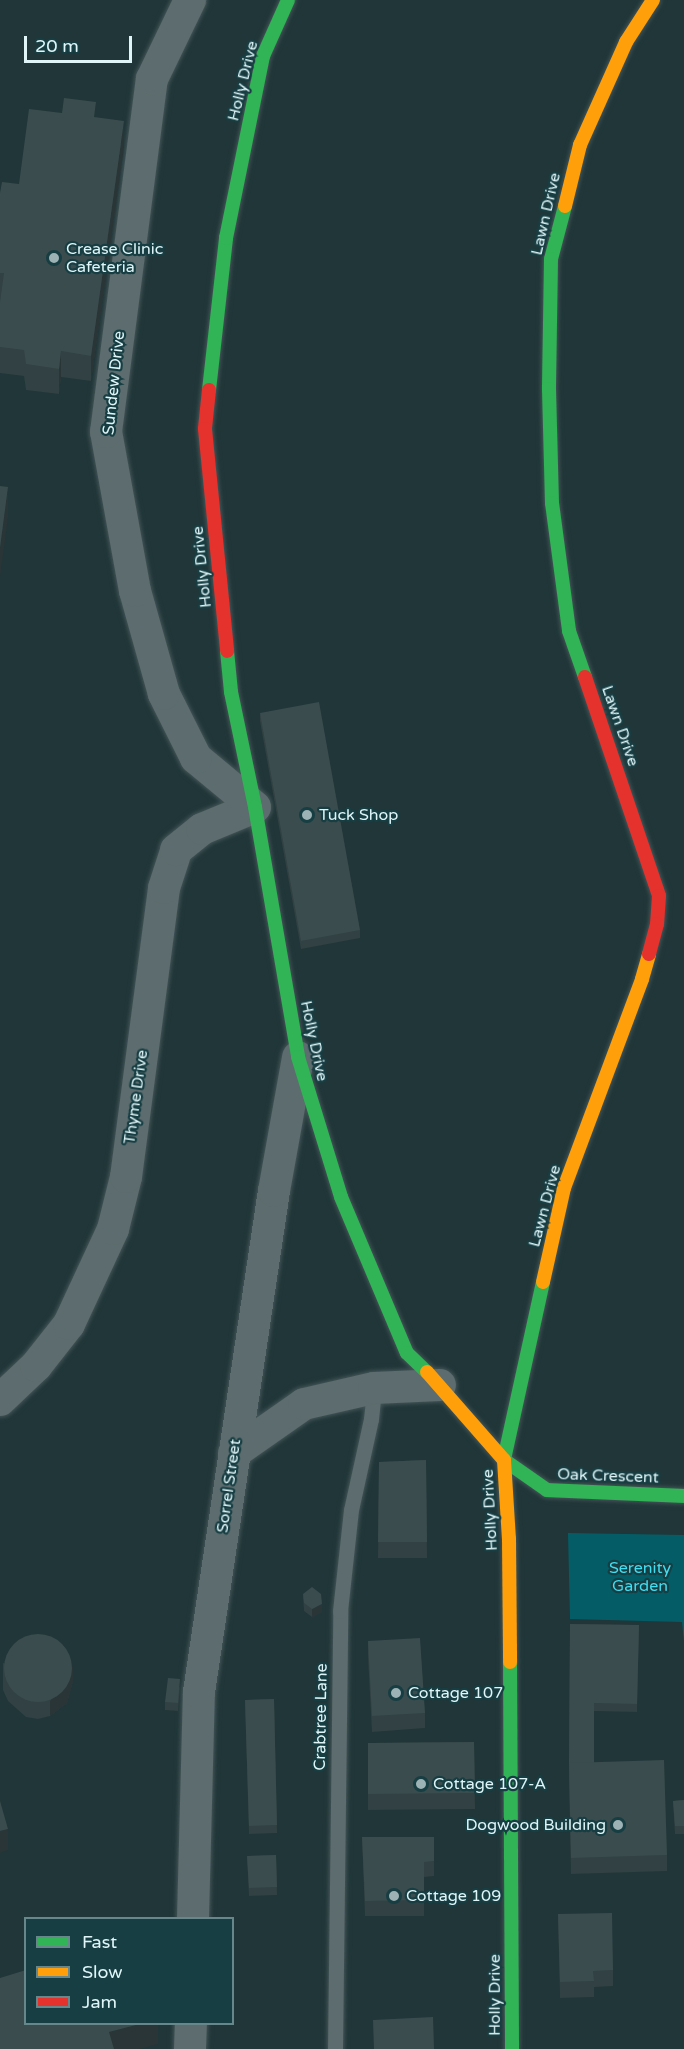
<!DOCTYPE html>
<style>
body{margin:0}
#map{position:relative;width:684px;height:2049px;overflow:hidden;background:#203638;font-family:"Varela Round",sans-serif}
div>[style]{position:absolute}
.green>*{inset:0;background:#045d66}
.roads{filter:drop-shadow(0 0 2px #435457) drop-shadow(0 0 2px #435457)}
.lane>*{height:15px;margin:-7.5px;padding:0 7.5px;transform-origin:7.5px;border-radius:7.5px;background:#5d6c6e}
.street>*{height:32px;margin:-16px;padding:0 16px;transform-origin:16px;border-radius:16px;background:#5d6c6e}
.fast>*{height:14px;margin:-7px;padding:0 7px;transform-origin:7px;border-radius:7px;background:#30b455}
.slow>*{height:14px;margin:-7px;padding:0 7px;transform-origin:7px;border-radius:7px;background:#ff9f0a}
.jam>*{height:14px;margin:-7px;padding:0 7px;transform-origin:7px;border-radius:7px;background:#e5322d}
.wall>*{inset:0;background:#324143}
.shaded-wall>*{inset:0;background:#293537}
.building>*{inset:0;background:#3a4c4e}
.round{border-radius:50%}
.dots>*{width:16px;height:16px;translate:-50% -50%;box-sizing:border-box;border:3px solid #163e43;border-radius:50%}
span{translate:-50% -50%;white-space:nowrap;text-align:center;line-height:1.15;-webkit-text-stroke:4.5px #163e43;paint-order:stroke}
.street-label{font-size:16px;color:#e0f5f8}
.poi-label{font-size:16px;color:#e0f5f8}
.left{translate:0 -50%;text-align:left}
.right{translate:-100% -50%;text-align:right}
.park-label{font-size:16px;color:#41ddf0}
.legend{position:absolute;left:24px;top:1917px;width:210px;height:108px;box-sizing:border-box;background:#163e43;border:2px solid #67878b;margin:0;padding:8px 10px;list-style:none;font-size:18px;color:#e0f5f8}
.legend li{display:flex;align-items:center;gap:12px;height:30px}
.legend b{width:30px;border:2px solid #67878b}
.scale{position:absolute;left:24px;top:36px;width:108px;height:27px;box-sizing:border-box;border:3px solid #e0f5f8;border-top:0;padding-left:8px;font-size:18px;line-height:21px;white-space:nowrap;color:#e0f5f8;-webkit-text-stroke:4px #163e43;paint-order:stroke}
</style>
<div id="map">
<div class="green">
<i style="clip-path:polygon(568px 1533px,684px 1535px,684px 1642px,682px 1622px,570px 1619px)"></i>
</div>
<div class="roads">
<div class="lane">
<i style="left:335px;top:2049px;width:438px;rotate:-89.3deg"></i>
<i style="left:340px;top:1611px;width:102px;rotate:-83.8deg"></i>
<i style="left:351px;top:1510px;width:93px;rotate:-77.6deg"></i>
<i style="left:371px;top:1419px;width:31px;rotate:-84deg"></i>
</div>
<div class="street">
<i style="left:0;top:1400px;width:50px;rotate:-43.4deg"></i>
<i style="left:36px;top:1366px;width:53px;rotate:-51.8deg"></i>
<i style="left:69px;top:1324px;width:105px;rotate:-65.1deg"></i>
<i style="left:113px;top:1229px;width:54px;rotate:-76deg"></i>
<i style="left:126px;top:1177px;width:291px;rotate:-82.5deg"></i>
<i style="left:164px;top:888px;width:40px;rotate:-72deg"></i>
<i style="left:176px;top:850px;width:33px;rotate:-39deg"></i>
<i style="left:202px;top:829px;width:57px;rotate:-22.5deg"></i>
<i style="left:255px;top:807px;width:77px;rotate:-140.3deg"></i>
<i style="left:196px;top:758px;width:72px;rotate:-116.6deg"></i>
<i style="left:164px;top:694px;width:107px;rotate:-105.7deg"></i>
<i style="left:135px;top:591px;width:162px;rotate:-100.3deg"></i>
<i style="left:106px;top:432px;width:356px;rotate:-82.6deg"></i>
<i style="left:152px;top:79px;width:88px;rotate:-64.3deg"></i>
<i style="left:234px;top:1453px;width:85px;rotate:-35deg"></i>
<i style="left:304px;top:1404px;width:72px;rotate:-12.9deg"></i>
<i style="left:374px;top:1388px;width:66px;rotate:-2.6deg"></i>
<i style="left:193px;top:1918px;width:226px;rotate:-88.5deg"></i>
<i style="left:199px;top:1692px;width:507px;rotate:-81.49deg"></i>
<i style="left:274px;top:1191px;width:136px;rotate:-79.8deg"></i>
<i style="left:190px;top:2049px;width:25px;rotate:-88deg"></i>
</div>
<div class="fast">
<i style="left:565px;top:206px;width:55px;rotate:104.8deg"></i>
<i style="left:551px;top:259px;width:130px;rotate:90.9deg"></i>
<i style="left:549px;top:389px;width:114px;rotate:88.5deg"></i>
<i style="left:552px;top:503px;width:129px;rotate:82.4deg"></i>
<i style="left:569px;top:631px;width:49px;rotate:70.8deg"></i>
<i style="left:209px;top:390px;width:153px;rotate:-83.6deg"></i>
<i style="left:226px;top:238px;width:186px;rotate:-78.5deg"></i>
<i style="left:263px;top:56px;width:61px;rotate:-65.9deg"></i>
<i style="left:227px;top:651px;width:41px;rotate:84.4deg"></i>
<i style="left:231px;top:692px;width:117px;rotate:78.2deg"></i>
<i style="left:255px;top:807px;width:254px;rotate:80.2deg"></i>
<i style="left:298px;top:1057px;width:146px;rotate:72.9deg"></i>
<i style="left:341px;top:1197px;width:169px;rotate:67.1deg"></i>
<i style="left:407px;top:1353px;width:28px;rotate:44deg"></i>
<i style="left:543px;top:1282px;width:182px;rotate:102.4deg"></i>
<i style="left:504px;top:1460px;width:52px;rotate:34.9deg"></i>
<i style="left:547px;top:1490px;width:137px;rotate:2.5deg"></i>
<i style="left:510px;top:1662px;width:387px;rotate:89.7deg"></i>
</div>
<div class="slow">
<i style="left:565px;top:206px;width:63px;rotate:-76.2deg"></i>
<i style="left:580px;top:145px;width:113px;rotate:-65.9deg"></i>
<i style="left:626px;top:42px;width:50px;rotate:-57.3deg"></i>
<i style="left:543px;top:1282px;width:96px;rotate:-77.4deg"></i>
<i style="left:564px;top:1188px;width:223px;rotate:-69.5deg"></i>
<i style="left:642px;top:979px;width:26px;rotate:-74deg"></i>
<i style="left:427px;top:1372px;width:117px;rotate:48.8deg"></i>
<i style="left:504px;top:1460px;width:79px;rotate:86.4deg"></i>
<i style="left:509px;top:1539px;width:123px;rotate:89.5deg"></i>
</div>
<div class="jam">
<i style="left:209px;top:390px;width:39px;rotate:96deg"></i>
<i style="left:205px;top:429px;width:223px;rotate:84.3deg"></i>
<i style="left:585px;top:677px;width:231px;rotate:71.3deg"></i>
<i style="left:659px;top:896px;width:28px;rotate:94deg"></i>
<i style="left:657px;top:924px;width:31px;rotate:105deg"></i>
</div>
</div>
<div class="wall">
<i style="clip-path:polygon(96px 118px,124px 147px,91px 381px,61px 377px,59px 394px,26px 390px,24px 376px,0 373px,0 193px,19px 184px)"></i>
<i style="clip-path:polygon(260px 713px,360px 930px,360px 938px,301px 949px,260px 721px)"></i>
<i style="clip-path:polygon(426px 1460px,427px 1558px,378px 1558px,379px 1462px)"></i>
<i style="clip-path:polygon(303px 1594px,322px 1612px,312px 1617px,304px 1611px)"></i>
<i style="clip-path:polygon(570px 1624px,639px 1625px,637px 1712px,594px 1711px,594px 1763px,667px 1855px,667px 1871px,571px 1874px,569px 1779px)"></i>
<i style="clip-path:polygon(368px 1641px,425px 1713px,425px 1728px,372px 1732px,368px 1657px)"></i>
<i style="clip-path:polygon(3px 1663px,73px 1681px,67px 1703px,50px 1716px,38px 1719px,26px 1717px,8px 1701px,3px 1690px)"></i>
<i style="clip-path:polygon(180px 1687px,178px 1711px,165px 1710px,165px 1702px)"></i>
<i style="clip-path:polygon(274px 1699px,277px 1833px,249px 1834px,245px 1700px)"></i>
<i style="clip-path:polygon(474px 1742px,475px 1809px,368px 1810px,368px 1743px)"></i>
<i style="clip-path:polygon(684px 1800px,684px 1834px,675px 1834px,673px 1801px)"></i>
<i style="clip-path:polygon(362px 1837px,434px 1837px,434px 1876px,424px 1877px,424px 1916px,365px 1916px)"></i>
<i style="clip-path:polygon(276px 1855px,277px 1895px,249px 1896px,247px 1856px)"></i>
<i style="clip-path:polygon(558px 1914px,613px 1970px,613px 1986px,594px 1987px,594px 1997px,560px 1998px)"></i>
</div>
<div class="shaded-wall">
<i style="clip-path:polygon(124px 121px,124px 147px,91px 381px,91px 356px)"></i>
<i style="clip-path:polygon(61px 351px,61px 377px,59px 394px,59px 369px)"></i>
<i style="clip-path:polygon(8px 487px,8px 517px,0 578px,0 548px)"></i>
<i style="clip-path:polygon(322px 1604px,322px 1612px,312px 1617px,312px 1609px)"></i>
<i style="clip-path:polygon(73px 1666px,73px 1681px,67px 1703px,50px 1716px,50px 1701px)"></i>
<i style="clip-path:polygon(8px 1829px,8px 1850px,0 1853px,0 1831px)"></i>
<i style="clip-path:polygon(140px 2024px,158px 2024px,158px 2044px,140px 2049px,109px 2049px,109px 2032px)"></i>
</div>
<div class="building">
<i style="clip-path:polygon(64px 98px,96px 102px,94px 117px,124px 121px,91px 356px,61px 351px,59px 369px,26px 364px,24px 350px,0 347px,0 302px,4px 273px,0 273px,0 193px,2px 182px,19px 184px,29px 109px,62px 113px)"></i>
<i style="clip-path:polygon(0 486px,8px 487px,0 548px)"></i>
<i style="clip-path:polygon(319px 702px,360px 930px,301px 941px,260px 713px)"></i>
<i style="clip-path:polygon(426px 1460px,427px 1542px,378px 1542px,379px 1462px)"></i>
<i style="clip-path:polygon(312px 1587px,321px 1594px,322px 1604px,312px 1609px,304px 1603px,303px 1594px)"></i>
<i style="clip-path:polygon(570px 1624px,639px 1625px,637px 1704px,594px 1703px,594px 1763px,569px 1763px)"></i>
<i class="round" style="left:4px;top:1634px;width:68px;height:68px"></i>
<i style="clip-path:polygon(420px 1638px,425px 1713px,372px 1716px,368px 1641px)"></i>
<i style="clip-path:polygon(168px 1678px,180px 1679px,178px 1703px,165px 1702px)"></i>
<i style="clip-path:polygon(274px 1699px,277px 1825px,249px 1826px,245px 1700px)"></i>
<i style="clip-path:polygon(474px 1742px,475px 1793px,368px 1794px,368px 1743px)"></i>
<i style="clip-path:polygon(664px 1760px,667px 1855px,571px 1858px,569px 1763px)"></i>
<i style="clip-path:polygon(684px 1800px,684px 1826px,675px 1826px,673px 1801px)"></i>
<i style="clip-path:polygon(0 1801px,8px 1829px,0 1831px)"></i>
<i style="clip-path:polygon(362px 1837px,434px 1837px,434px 1861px,424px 1862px,424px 1900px,365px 1901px)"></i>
<i style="clip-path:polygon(276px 1855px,277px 1887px,249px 1888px,247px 1856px)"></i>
<i style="clip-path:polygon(612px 1913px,613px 1970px,593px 1971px,594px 1981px,560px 1982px,558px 1914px)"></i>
<i style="clip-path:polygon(26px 1970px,26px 2024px,140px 2024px,109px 2032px,114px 2049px,0 2049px,0 1978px)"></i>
<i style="clip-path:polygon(433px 2017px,434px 2049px,374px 2049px,373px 2020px)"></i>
</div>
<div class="dots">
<i style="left:54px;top:258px;background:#9db2b5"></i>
<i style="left:307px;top:815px;background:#9db2b5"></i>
<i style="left:396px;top:1693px;background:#9db2b5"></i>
<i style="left:421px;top:1784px;background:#9db2b5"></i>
<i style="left:618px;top:1825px;background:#9db2b5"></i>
<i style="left:394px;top:1896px;background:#9db2b5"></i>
</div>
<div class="street-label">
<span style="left:243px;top:81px;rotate:-76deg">Holly Drive</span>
<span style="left:546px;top:214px;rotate:-77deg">Lawn Drive</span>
<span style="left:114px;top:383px;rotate:-84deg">Sundew Drive</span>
<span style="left:202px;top:567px;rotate:-96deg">Holly Drive</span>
<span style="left:620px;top:726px;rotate:71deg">Lawn Drive</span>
<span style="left:314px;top:1041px;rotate:78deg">Holly Drive</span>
<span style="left:136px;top:1097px;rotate:-82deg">Thyme Drive</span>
<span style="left:545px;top:1206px;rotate:-75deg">Lawn Drive</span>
<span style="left:608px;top:1476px;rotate:2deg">Oak Crescent</span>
<span style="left:229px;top:1486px;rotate:-82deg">Sorrel Street</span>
<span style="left:490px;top:1510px;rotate:-93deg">Holly Drive</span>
<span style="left:321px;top:1717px;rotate:-89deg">Crabtree Lane</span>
<span style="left:495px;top:1995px;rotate:-90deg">Holly Drive</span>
</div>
<div class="poi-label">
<span class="left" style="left:66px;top:258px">Crease Clinic<br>Cafeteria</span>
<span class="left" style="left:319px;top:815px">Tuck Shop</span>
<span class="left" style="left:408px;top:1693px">Cottage 107</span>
<span class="left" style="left:433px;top:1784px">Cottage 107-A</span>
<span class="right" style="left:606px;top:1825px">Dogwood Building</span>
<span class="left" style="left:406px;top:1896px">Cottage 109</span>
</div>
<div class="park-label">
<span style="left:640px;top:1577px">Serenity<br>Garden</span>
</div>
<ul class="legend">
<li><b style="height:8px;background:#30b455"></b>Fast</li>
<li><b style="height:8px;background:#ff9f0a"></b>Slow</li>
<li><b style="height:8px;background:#e5322d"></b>Jam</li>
</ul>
<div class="scale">20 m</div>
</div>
